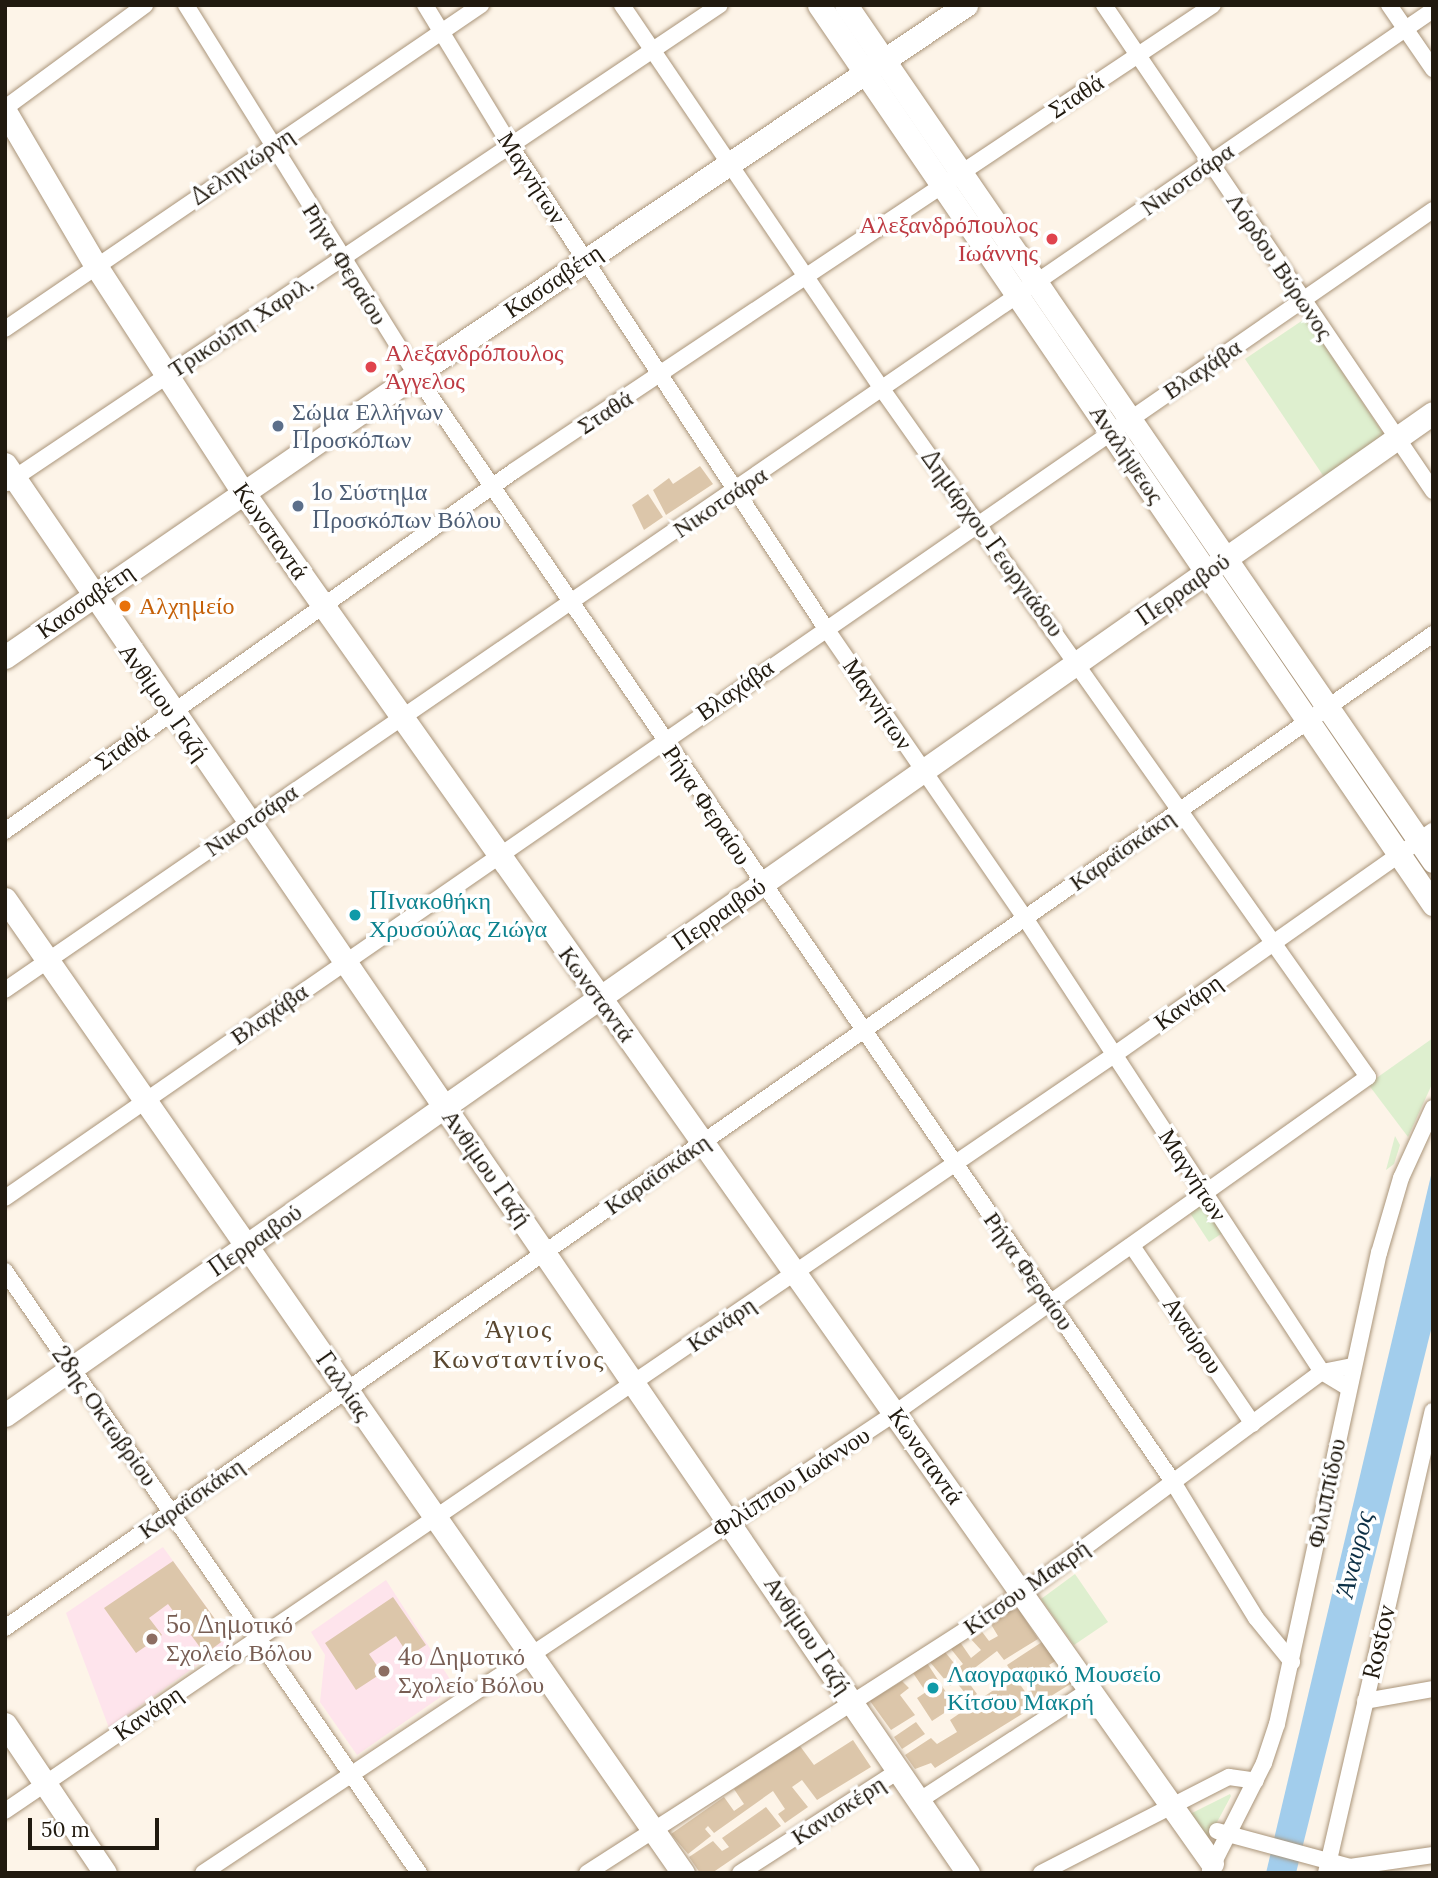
<!DOCTYPE html>
<meta charset="utf-8">
<style>
body{margin:0}
#map{position:relative;width:1438px;height:1878px;overflow:hidden;background:#fdf4e8;font-family:Lora,serif}
div>[style]{position:absolute}
.education>*{inset:0;background:#fee4ec}
.green>*{inset:0;background:#deefcf}
.water>*{inset:0;background:#a2cdec}
.building>*{inset:0;background:#dcc6aa}
.roads{filter:drop-shadow(0 0 2px #aa957a) drop-shadow(0 0 2px #aa957a)}
.street>*{height:16px;margin:-8px;padding:0 8px;transform-origin:8px;border-radius:8px;background:#fff}
.secondary>*{height:23px;margin:-11.5px;padding:0 11.5px;transform-origin:11.5px;border-radius:11.5px;background:#fff}
.dots>*{width:19px;height:19px;translate:-50% -50%;box-sizing:border-box;border:4px solid #fff;border-radius:50%}
span{translate:-50% -50%;white-space:nowrap;text-align:center;line-height:1.15;-webkit-text-stroke:7px #fff;paint-order:stroke}
.street-label{font-size:24px;color:#211a0f}
.health-label{font-size:24px;color:#be3a42}
.right{translate:-100% -50%;text-align:right}
.left{translate:0 -50%;text-align:left}
.service-label{font-size:24px;color:#4e5e75}
.food-label{font-size:24px;color:#c56008}
.culture-label{font-size:24px;color:#0d838f}
.education-label{font-size:24px;color:#785e54}
.neighbourhood-label{font-size:26px;color:#5a472f;letter-spacing:2px}
.water-label{font-size:26px;color:#0d3046;font-style:italic}
.frame{position:absolute;inset:0;border:7px solid #211a0f;pointer-events:none}
.scale{position:absolute;left:28px;top:1818px;width:131px;height:32px;box-sizing:border-box;border:4px solid #211a0f;border-top:0;padding-left:9px;font-size:21px;line-height:24px;white-space:nowrap;color:#211a0f;-webkit-text-stroke:5px #fff;paint-order:stroke}
</style>
<div id="map">
<div class="education">
<i style="clip-path:polygon(163px 1547px,231px 1641px,109px 1728px,66px 1613px)"></i>
<i style="clip-path:polygon(386px 1580px,455px 1687px,357px 1755px,320px 1702px,325px 1655px,311px 1632px)"></i>
</div>
<div class="green">
<i style="clip-path:polygon(1306px 318px,1387px 439px,1326px 480px,1245px 359px)"></i>
<i style="clip-path:polygon(1433px 1038px,1433px 1082px,1408px 1137px,1368px 1084px)"></i>
<i style="clip-path:polygon(1395px 1136px,1400px 1145px,1394px 1164px,1386px 1170px)"></i>
<i style="clip-path:polygon(1205px 1203px,1224px 1232px,1209px 1242px,1190px 1213px)"></i>
<i style="clip-path:polygon(1075px 1574px,1108px 1622px,1074px 1645px,1041px 1599px)"></i>
<i style="clip-path:polygon(1230px 1794px,1231px 1796px,1208px 1839px,1190px 1814px)"></i>
</div>
<div class="water">
<i style="clip-path:polygon(1433px 1167px,1433px 1322px,1296px 1873px,1266px 1873px)"></i>
</div>
<div class="building">
<i style="clip-path:polygon(700px 466px,713px 484px,666px 515px,653px 490px,669px 478px,673px 484px)"></i>
<i style="clip-path:polygon(648px 494px,663px 517px,644px 530px,632px 505px)"></i>
<i style="clip-path:polygon(173px 1561px,228px 1637px,205px 1654px,168px 1604px,149px 1618px,162px 1635px,136px 1653px,104px 1608px)"></i>
<i style="clip-path:polygon(393px 1597px,426px 1645px,409px 1656px,396px 1636px,369px 1654px,382px 1673px,356px 1690px,325px 1643px)"></i>
<i style="clip-path:polygon(1016px 1605px,1038px 1639px,1004px 1660px,997px 1651px,964px 1676px,977px 1694px,970px 1699px,956px 1682px,950px 1686px,930px 1662px,945px 1652px,958px 1668px,963px 1664px,951px 1649px,960px 1642px,971px 1658px,981px 1650px,969px 1637px,980px 1629px,989px 1641px,998px 1636px,989px 1621px)"></i>
<i style="clip-path:polygon(evenodd,1042px 1642px,1057px 1660px,1049px 1665px,1056px 1675px,1063px 1671px,1072px 1683px,935px 1768px,931px 1763px,915px 1769px,905px 1755px,931px 1738px,937px 1744px,957px 1732px,950px 1720px,1014px 1676px,1007px 1665px,1042px 1642px,1028px 1678px,1035px 1688px,1026px 1693px,1019px 1683px,1028px 1678px)"></i>
<i style="clip-path:polygon(927px 1663px,955px 1706px,932px 1721px,917px 1698px,926px 1692px,913px 1673px)"></i>
<i style="clip-path:polygon(902px 1681px,909px 1688px,900px 1695px,915px 1715px,891px 1730px,870px 1701px)"></i>
<i style="clip-path:polygon(916px 1722px,925px 1734px,902px 1749px,894px 1737px)"></i>
<i style="clip-path:polygon(853px 1740px,871px 1767px,817px 1800px,802px 1780px,792px 1787px,808px 1807px,785px 1823px,778px 1814px,785px 1809px,773px 1791px,714px 1833px,708px 1826px,705px 1829px,711px 1836px,688px 1854px,671px 1834px,724px 1797px,734px 1811px,744px 1804px,734px 1789px,800px 1746px,814px 1765px)"></i>
<i style="clip-path:polygon(766px 1807px,781px 1826px,712px 1873px,700px 1873px,689px 1857px,713px 1841px,722px 1851px,729px 1847px,722px 1838px)"></i>
</div>
<div class="roads">
<div class="street">
<i style="left:186px;top:5px;width:436px;rotate:58.1deg"></i>
<i style="left:416px;top:375px;width:1341px;rotate:55.63deg"></i>
<i style="left:1173px;top:1482px;width:159px;rotate:58.6deg"></i>
<i style="left:1256px;top:1618px;width:57px;rotate:50.7deg"></i>
<i style="left:425px;top:5px;width:167px;rotate:58.7deg"></i>
<i style="left:512px;top:148px;width:572px;rotate:56.84deg"></i>
<i style="left:825px;top:627px;width:353px;rotate:55.5deg"></i>
<i style="left:1025px;top:918px;width:543px;rotate:56.81deg"></i>
<i style="left:1322px;top:1372px;width:31px;rotate:31deg"></i>
<i style="left:1104px;top:5px;width:587px;rotate:55.9deg"></i>
<i style="left:1389px;top:5px;width:78px;rotate:55.5deg"></i>
<i style="left:5px;top:108px;width:174px;rotate:-36.3deg"></i>
<i style="left:5px;top:329px;width:576px;rotate:-34.24deg"></i>
<i style="left:7px;top:483px;width:858px;rotate:-33.84deg"></i>
<i style="left:5px;top:831px;width:623px;rotate:-35.27deg"></i>
<i style="left:514px;top:471px;width:840px;rotate:-33.69deg"></i>
<i style="left:5px;top:990px;width:1732px;rotate:-34.46deg"></i>
<i style="left:5px;top:1198px;width:1736px;rotate:-34.68deg"></i>
<i style="left:1132px;top:1246px;width:215px;rotate:55.8deg"></i>
<i style="left:5px;top:1271px;width:731px;rotate:55.48deg"></i>
<i style="left:5px;top:1628px;width:1740px;rotate:-34.84deg"></i>
<i style="left:1365px;top:1701px;width:69px;rotate:-10deg"></i>
<i style="left:920px;top:1800px;width:204px;rotate:-33deg"></i>
<i style="left:5px;top:1811px;width:1342px;rotate:-34.28deg"></i>
<i style="left:1114px;top:1055px;width:390px;rotate:-35.1deg"></i>
<i style="left:1217px;top:1831px;width:138px;rotate:15.1deg"></i>
<i style="left:1350px;top:1867px;width:84px;rotate:-8.2deg"></i>
<i style="left:1210px;top:1870px;width:120px;rotate:-63.2deg"></i>
<i style="left:1264px;top:1763px;width:41px;rotate:-71.6deg"></i>
<i style="left:1277px;top:1724px;width:482px;rotate:-77.8deg"></i>
<i style="left:1379px;top:1253px;width:78px;rotate:-73.7deg"></i>
<i style="left:1401px;top:1178px;width:77px;rotate:-65.4deg"></i>
<i style="left:203px;top:1873px;width:831px;rotate:-33.61deg"></i>
<i style="left:895px;top:1413px;width:580px;rotate:-35.39deg"></i>
<i style="left:1368px;top:1077px;width:842px;rotate:-125.24deg"></i>
<i style="left:882px;top:389px;width:464px;rotate:-124.1deg"></i>
<i style="left:587px;top:1873px;width:518px;rotate:-32.71deg"></i>
<i style="left:1023px;top:1593px;width:372px;rotate:-36.5deg"></i>
<i style="left:1322px;top:1372px;width:32px;rotate:-11deg"></i>
<i style="left:740px;top:1873px;width:190px;rotate:-32.8deg"></i>
<i style="left:1041px;top:1873px;width:211px;rotate:-27.1deg"></i>
<i style="left:1229px;top:1777px;width:27px;rotate:8deg"></i>
<i style="left:1326px;top:1873px;width:474px;rotate:-77deg"></i>
</div>
<div class="secondary">
<i style="left:819px;top:5px;width:1089px;rotate:55.67deg"></i>
<i style="left:846px;top:5px;width:1038px;rotate:55.56deg"></i>
<i style="left:5px;top:111px;width:180px;rotate:59.6deg"></i>
<i style="left:96px;top:266px;width:270px;rotate:57deg"></i>
<i style="left:243px;top:492px;width:1679px;rotate:54.75deg"></i>
<i style="left:5px;top:464px;width:1707px;rotate:55.65deg"></i>
<i style="left:5px;top:657px;width:513px;rotate:-34.53deg"></i>
<i style="left:428px;top:366px;width:648px;rotate:-33.86deg"></i>
<i style="left:5px;top:899px;width:1187px;rotate:55.16deg"></i>
<i style="left:5px;top:1415px;width:1744px;rotate:-35.06deg"></i>
<i style="left:5px;top:1724px;width:179px;rotate:56.1deg"></i>
</div>
</div>
<div class="dots">
<i style="left:1052px;top:239px;background:#e0444e"></i>
<i style="left:371px;top:367px;background:#e0444e"></i>
<i style="left:278px;top:426px;background:#5c6f8a"></i>
<i style="left:298px;top:506px;background:#5c6f8a"></i>
<i style="left:125px;top:606px;background:#e8710a"></i>
<i style="left:355px;top:915px;background:#0f9aa8"></i>
<i style="left:152px;top:1639px;background:#8d6e63"></i>
<i style="left:384px;top:1671px;background:#8d6e63"></i>
<i style="left:933px;top:1688px;background:#0f9aa8"></i>
</div>
<div class="street-label">
<span style="left:1076px;top:96px;rotate:-33deg">Σταθά</span>
<span style="left:242px;top:166px;rotate:-34deg">Δεληγιώργη</span>
<span style="left:532px;top:178px;rotate:57deg">Μαγνήτων</span>
<span style="left:1187px;top:179px;rotate:-35deg">Νικοτσάρα</span>
<span style="left:345px;top:264px;rotate:58deg">Ρήγα Φεραίου</span>
<span style="left:1280px;top:266px;rotate:56deg">Λόρδου Βύρωνος</span>
<span style="left:553px;top:281px;rotate:-34deg">Κασσαβέτη</span>
<span style="left:241px;top:326px;rotate:-33deg">Τρικούπη Χαριλ.</span>
<span style="left:1202px;top:369px;rotate:-34deg">Βλαχάβα</span>
<span style="left:605px;top:412px;rotate:-33deg">Σταθά</span>
<span style="left:1127px;top:454px;rotate:56deg">Αναλήψεως</span>
<span style="left:720px;top:502px;rotate:-34deg">Νικοτσάρα</span>
<span style="left:271px;top:531px;rotate:55deg">Κωνσταντά</span>
<span style="left:993px;top:543px;rotate:54deg">Δημάρχου Γεωργιάδου</span>
<span style="left:1183px;top:589px;rotate:-35deg">Περραιβού</span>
<span style="left:85px;top:601px;rotate:-35deg">Κασσαβέτη</span>
<span style="left:735px;top:690px;rotate:-35deg">Βλαχάβα</span>
<span style="left:164px;top:702px;rotate:55deg">Ανθίμου Γαζή</span>
<span style="left:878px;top:704px;rotate:56deg">Μαγνήτων</span>
<span style="left:122px;top:747px;rotate:-36deg">Σταθά</span>
<span style="left:707px;top:805px;rotate:56deg">Ρήγα Φεραίου</span>
<span style="left:251px;top:820px;rotate:-35deg">Νικοτσάρα</span>
<span style="left:1122px;top:850px;rotate:-35deg">Καραϊσκάκη</span>
<span style="left:719px;top:914px;rotate:-35deg">Περραιβού</span>
<span style="left:597px;top:994px;rotate:54deg">Κωνσταντά</span>
<span style="left:1188px;top:1002px;rotate:-36deg">Κανάρη</span>
<span style="left:269px;top:1014px;rotate:-35deg">Βλαχάβα</span>
<span style="left:487px;top:1168px;rotate:55deg">Ανθίμου Γαζή</span>
<span style="left:657px;top:1174px;rotate:-35deg">Καραϊσκάκη</span>
<span style="left:1193px;top:1175px;rotate:57deg">Μαγνήτων</span>
<span style="left:255px;top:1240px;rotate:-35deg">Περραιβού</span>
<span style="left:1029px;top:1271px;rotate:55deg">Ρήγα Φεραίου</span>
<span style="left:721px;top:1324px;rotate:-35deg">Κανάρη</span>
<span style="left:1193px;top:1335px;rotate:56deg">Αναύρου</span>
<span style="left:344px;top:1386px;rotate:55deg">Γαλλίας</span>
<span style="left:105px;top:1416px;rotate:55deg">28ης Οκτωβρίου</span>
<span style="left:926px;top:1456px;rotate:55deg">Κωνσταντά</span>
<span style="left:791px;top:1482px;rotate:-33deg">Φιλίππου Ιωάννου</span>
<span style="left:1326px;top:1493px;rotate:-78deg">Φιλιππίδου</span>
<span style="left:191px;top:1498px;rotate:-35deg">Καραϊσκάκη</span>
<span style="left:1026px;top:1587px;rotate:-35deg">Κίτσου Μακρή</span>
<span style="left:808px;top:1635px;rotate:56deg">Ανθίμου Γαζή</span>
<span style="left:1379px;top:1642px;rotate:-77deg">Rostov</span>
<span style="left:148px;top:1713px;rotate:-35deg">Κανάρη</span>
<span style="left:838px;top:1810px;rotate:-33deg">Κανισκέρη</span>
</div>
<div class="health-label">
<span class="right" style="left:1038px;top:239px">Αλεξανδρόπουλος<br>Ιωάννης</span>
<span class="left" style="left:385px;top:367px">Αλεξανδρόπουλος<br>Άγγελος</span>
</div>
<div class="service-label">
<span class="left" style="left:292px;top:426px">Σώμα Ελλήνων<br>Προσκόπων</span>
<span class="left" style="left:312px;top:506px">1ο Σύστημα<br>Προσκόπων Βόλου</span>
</div>
<div class="food-label">
<span class="left" style="left:139px;top:606px">Αλχημείο</span>
</div>
<div class="culture-label">
<span class="left" style="left:369px;top:915px">ΠΙνακοθήκη<br>Χρυσούλας Ζιώγα</span>
<span class="left" style="left:947px;top:1688px">Λαογραφικό Μουσείο<br>Κίτσου Μακρή</span>
</div>
<div class="education-label">
<span class="left" style="left:166px;top:1639px">5ο Δημοτικό<br>Σχολείο Βόλου</span>
<span class="left" style="left:398px;top:1671px">4ο Δημοτικό<br>Σχολείο Βόλου</span>
</div>
<div class="neighbourhood-label">
<span style="left:519px;top:1344px">Άγιος<br>Κωνσταντίνος</span>
</div>
<div class="water-label">
<span style="left:1354px;top:1554px;rotate:-76deg">Άναυρος</span>
</div>
<div class="frame"></div>
<div class="scale">50 m</div>
</div>
